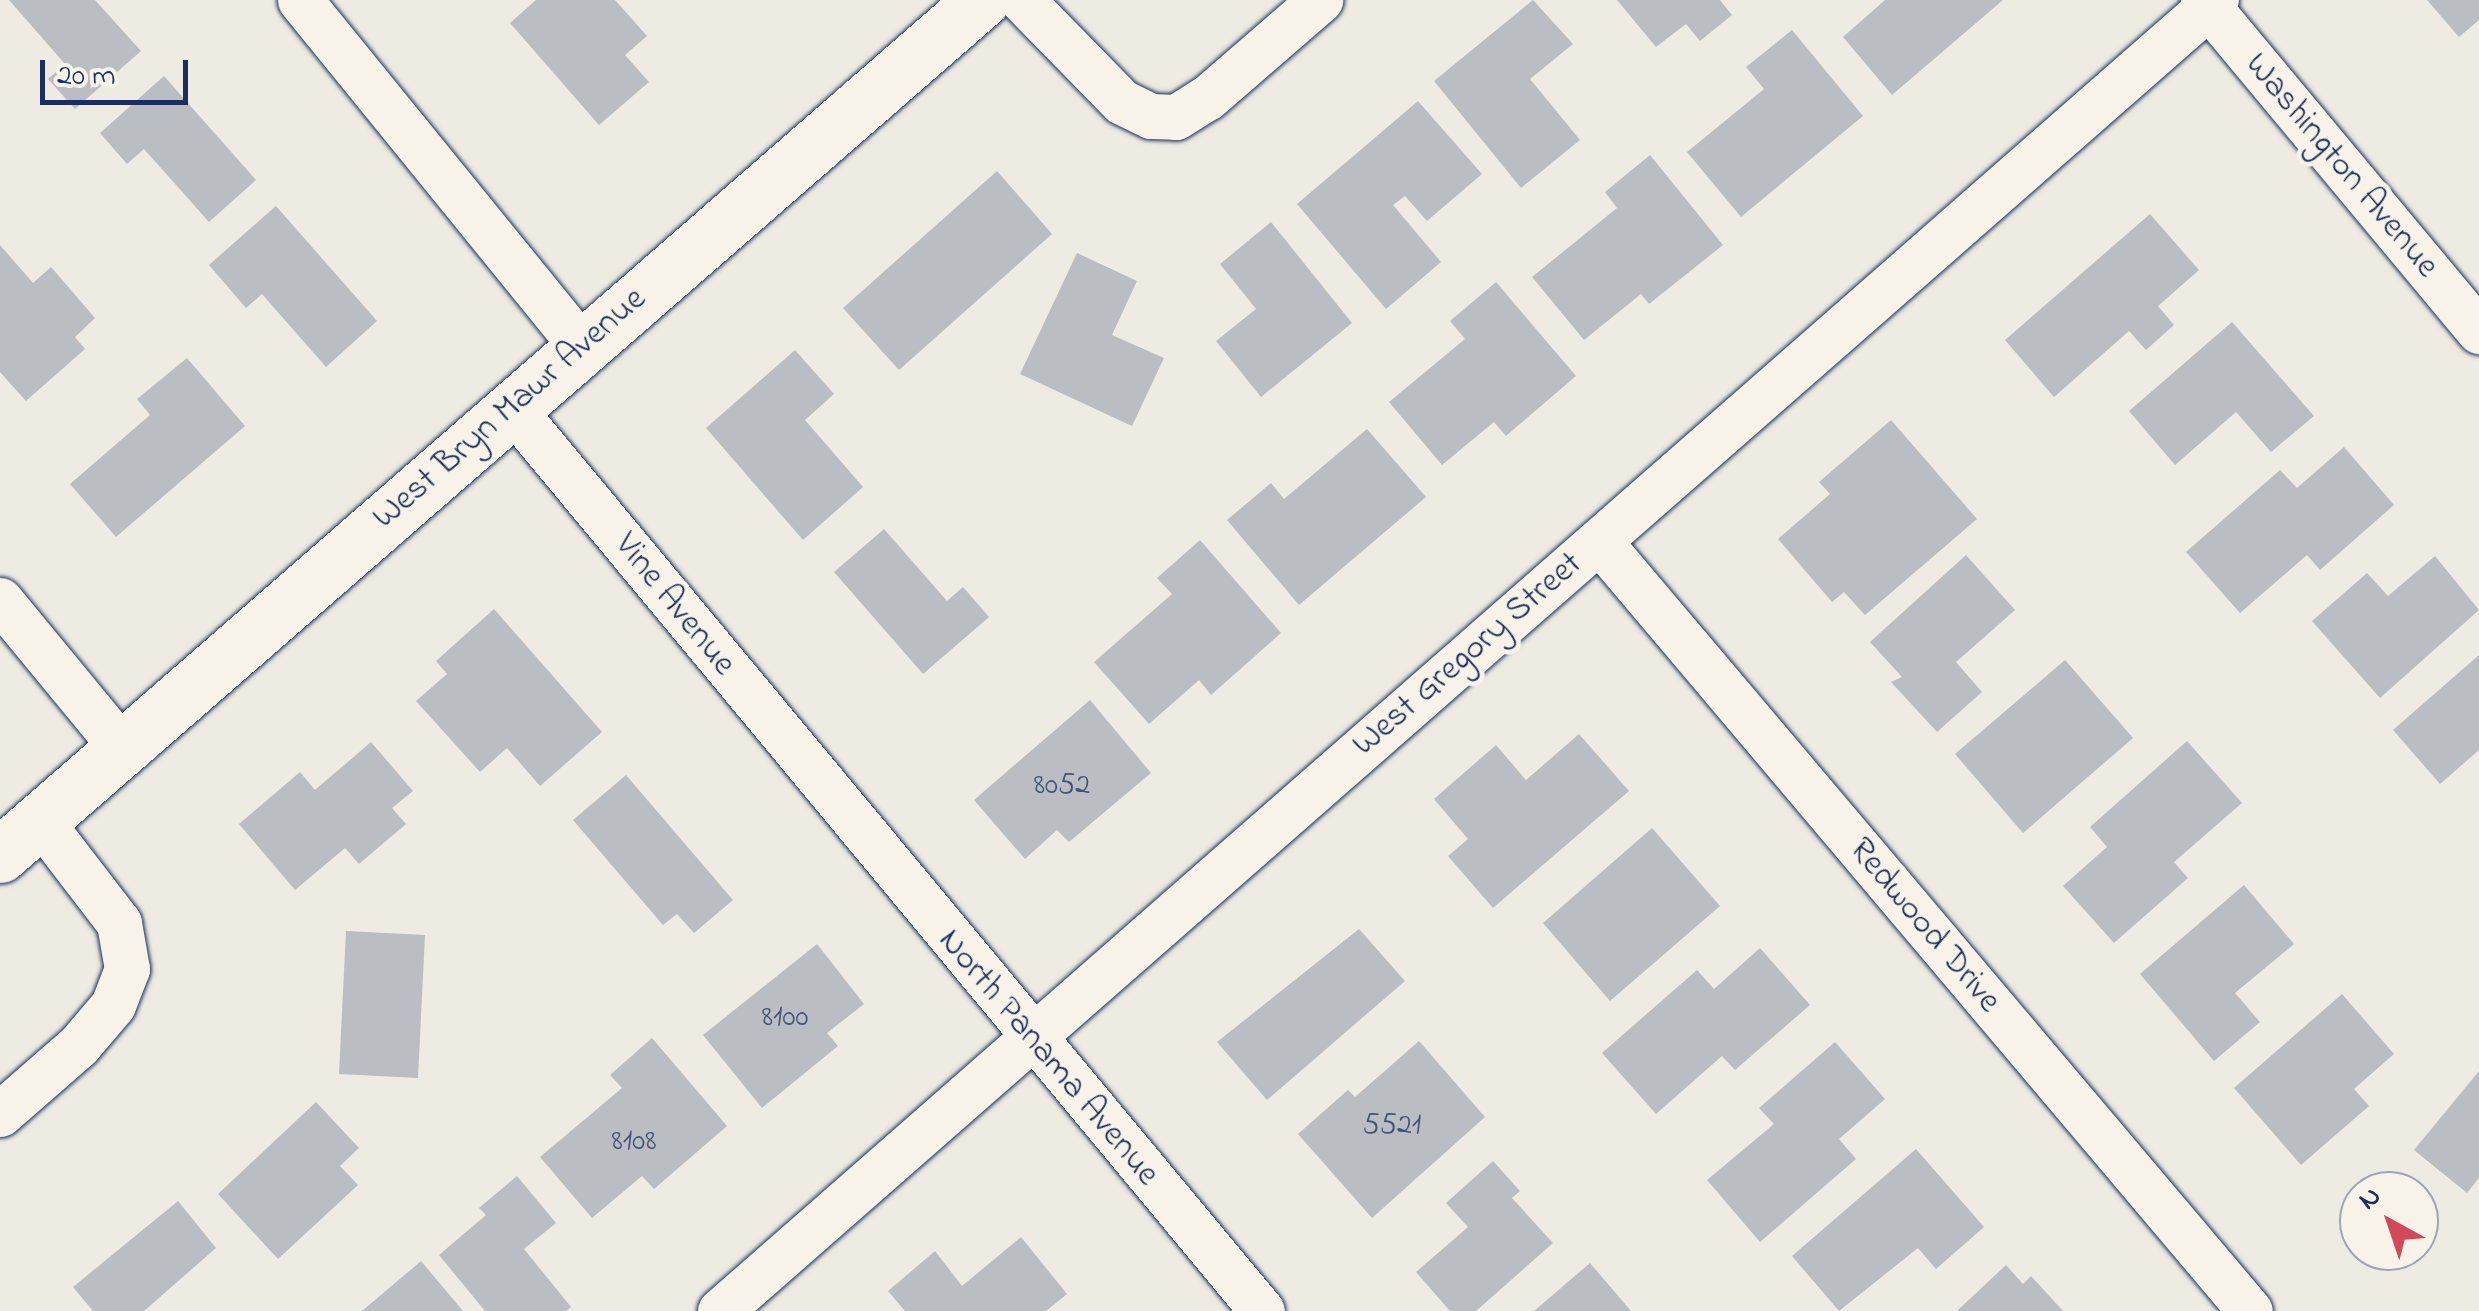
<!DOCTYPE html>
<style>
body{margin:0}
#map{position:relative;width:2479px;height:1311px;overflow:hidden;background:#eeebe2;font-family:"Indie Flower",sans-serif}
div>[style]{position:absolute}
.building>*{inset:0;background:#babdc2}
.roads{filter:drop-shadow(0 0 2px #1b2f5e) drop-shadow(0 0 2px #1b2f5e)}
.minor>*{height:45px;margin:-22.5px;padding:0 22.5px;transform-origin:22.5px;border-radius:22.5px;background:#f7f3e8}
.tertiary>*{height:55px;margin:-27.5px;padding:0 27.5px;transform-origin:27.5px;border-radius:27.5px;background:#f7f3e8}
span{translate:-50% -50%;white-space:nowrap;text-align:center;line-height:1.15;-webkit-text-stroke:10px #f7f3e8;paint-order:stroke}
.number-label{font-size:30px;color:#435277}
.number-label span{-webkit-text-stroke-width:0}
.street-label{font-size:35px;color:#1b2f5e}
.north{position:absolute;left:2339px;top:1171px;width:100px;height:100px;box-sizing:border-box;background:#f7f3e8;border:2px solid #9fa5b1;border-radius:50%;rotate:320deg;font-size:28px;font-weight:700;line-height:40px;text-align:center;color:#1b2f5e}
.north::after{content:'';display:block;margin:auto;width:35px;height:45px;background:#d1495b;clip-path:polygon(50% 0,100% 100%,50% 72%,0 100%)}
.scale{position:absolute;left:40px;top:60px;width:148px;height:45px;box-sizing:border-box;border:5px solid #1b2f5e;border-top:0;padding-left:12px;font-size:30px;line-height:35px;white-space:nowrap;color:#1b2f5e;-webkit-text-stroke:8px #f7f3e8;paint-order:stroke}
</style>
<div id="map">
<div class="building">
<i style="clip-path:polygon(9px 0,95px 0,141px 51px,75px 109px,48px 79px,65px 64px)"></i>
<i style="clip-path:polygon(536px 0,615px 0,647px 36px,625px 55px,649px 82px,599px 125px,510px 23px)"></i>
<i style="clip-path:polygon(1533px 0,1573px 44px,1530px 79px,1580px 140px,1521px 188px,1434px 81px)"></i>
<i style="clip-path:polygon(1617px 0,1720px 0,1732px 15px,1700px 41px,1686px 24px,1656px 47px)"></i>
<i style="clip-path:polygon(1885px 0,2003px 0,1892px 95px,1843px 37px)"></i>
<i style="clip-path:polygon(2427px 0,2479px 0,2479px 20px,2459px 37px)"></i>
<i style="clip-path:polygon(1792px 30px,1863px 116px,1741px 217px,1687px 152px,1764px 89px,1746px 67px)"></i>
<i style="clip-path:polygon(164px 76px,256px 180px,209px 222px,144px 149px,127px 164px,100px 133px)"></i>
<i style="clip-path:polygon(1418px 101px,1482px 174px,1427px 221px,1405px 196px,1393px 205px,1441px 262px,1386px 309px,1297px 204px)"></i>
<i style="clip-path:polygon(1650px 155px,1723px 245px,1649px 304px,1641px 294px,1584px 340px,1532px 277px,1617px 208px,1605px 192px)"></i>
<i style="clip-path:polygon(997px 171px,1052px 234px,899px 370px,843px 308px)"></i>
<i style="clip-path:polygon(276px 206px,377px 321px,326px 367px,262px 294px,246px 308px,209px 265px)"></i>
<i style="clip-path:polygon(2150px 214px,2199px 270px,2158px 306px,2174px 325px,2146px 350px,2129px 331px,2054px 397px,2005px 340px)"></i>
<i style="clip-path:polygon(1271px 222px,1352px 323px,1261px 397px,1216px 341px,1256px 309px,1220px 264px)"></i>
<i style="clip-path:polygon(0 245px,33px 283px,51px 267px,95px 318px,75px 337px,85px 349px,26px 401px,0 372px)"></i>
<i style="clip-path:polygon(1077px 253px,1137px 281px,1112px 335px,1164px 358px,1132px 426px,1020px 374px)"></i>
<i style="clip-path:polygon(1496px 282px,1576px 376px,1506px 436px,1494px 422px,1442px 465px,1389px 402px,1465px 339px,1450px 321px)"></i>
<i style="clip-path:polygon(2232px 322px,2314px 416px,2271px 452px,2236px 412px,2175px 465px,2129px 411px)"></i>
<i style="clip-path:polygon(795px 350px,834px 394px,805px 420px,863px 487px,803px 540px,706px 428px)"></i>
<i style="clip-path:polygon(187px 358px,245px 426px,116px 537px,70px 484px,150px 415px,137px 399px)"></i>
<i style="clip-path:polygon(1891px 420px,1977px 519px,1865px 615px,1844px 592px,1832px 602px,1778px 539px,1830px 494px,1819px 482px)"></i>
<i style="clip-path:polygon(1367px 429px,1426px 497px,1299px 605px,1227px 520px,1271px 483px,1284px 499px)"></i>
<i style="clip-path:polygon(2344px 447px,2394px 505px,2320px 570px,2307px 555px,2240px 613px,2186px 552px,2280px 470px,2297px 488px)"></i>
<i style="clip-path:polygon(884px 529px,947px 601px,963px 587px,989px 617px,923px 674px,834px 572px)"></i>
<i style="clip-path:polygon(1200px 540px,1281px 633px,1211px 695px,1199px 680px,1149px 724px,1094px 662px,1172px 594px,1157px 578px)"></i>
<i style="clip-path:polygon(1966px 555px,2015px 610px,1956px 662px,1982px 692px,1937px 732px,1891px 682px,1902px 677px,1870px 642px)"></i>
<i style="clip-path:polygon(2435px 556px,2479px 610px,2380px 698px,2312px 621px,2367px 573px,2388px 596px)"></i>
<i style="clip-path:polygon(494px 609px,602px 732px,540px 786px,507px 748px,480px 772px,416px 701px,447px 674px,436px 661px)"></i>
<i style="clip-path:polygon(2479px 655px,2479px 750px,2440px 784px,2393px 730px)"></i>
<i style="clip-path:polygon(2065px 660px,2133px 738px,2023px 833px,1955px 754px)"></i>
<i style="clip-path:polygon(1090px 700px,1151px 773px,1069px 842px,1057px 830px,1025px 859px,974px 800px)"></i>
<i style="clip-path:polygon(1579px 734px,1629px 791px,1493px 908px,1448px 856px,1468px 839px,1434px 799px,1496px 745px,1526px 780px)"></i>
<i style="clip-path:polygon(2187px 741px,2242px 803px,2174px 862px,2188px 878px,2114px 943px,2063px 886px,2107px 847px,2090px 827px)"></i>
<i style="clip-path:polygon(371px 742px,413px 791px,392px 808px,406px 824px,359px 864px,345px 848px,295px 890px,239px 824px,300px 772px,315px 790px)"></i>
<i style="clip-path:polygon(626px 775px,733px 900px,694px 933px,677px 914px,663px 925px,573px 820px)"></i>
<i style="clip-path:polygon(1652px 828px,1720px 906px,1610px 1001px,1543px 923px)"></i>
<i style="clip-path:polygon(2244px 885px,2294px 944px,2235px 993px,2260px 1022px,2214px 1061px,2140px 974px)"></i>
<i style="clip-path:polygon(1359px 929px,1405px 981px,1267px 1100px,1217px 1042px)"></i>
<i style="clip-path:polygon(346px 931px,425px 935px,418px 1078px,339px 1074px)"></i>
<i style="clip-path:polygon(817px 944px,864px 1004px,827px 1033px,838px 1046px,762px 1108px,703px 1035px)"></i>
<i style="clip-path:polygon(1760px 948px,1810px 1005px,1735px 1070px,1722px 1056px,1656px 1114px,1602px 1053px,1697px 970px,1714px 989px)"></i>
<i style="clip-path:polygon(2342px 994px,2394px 1054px,2354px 1089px,2369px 1106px,2301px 1165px,2234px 1088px)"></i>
<i style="clip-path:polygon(652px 1038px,727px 1126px,654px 1189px,642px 1176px,592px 1218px,540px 1157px,622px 1088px,610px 1075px)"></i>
<i style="clip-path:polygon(1419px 1041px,1485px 1117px,1372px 1218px,1298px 1134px,1348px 1090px,1355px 1097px)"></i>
<i style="clip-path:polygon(1835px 1042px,1885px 1099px,1839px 1139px,1856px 1159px,1760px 1242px,1707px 1180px,1774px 1124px,1759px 1108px)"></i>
<i style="clip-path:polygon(2479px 1071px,2479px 1178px,2467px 1193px,2414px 1150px)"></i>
<i style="clip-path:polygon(316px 1102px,359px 1148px,340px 1166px,358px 1185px,278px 1259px,218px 1194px)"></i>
<i style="clip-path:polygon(1916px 1149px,1984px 1227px,1936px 1269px,1918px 1248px,1839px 1311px,1792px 1256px)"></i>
<i style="clip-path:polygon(1493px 1161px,1520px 1191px,1512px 1198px,1553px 1243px,1476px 1311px,1450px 1311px,1416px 1272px,1468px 1227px,1446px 1203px)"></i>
<i style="clip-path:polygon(517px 1176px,556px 1223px,524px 1249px,571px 1307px,566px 1311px,485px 1311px,439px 1255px,486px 1215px,479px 1208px)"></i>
<i style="clip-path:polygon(178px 1201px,216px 1248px,144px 1311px,93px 1311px,73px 1287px)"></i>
<i style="clip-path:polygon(1021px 1237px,1067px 1294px,1046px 1311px,905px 1311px,888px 1291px,935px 1251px,962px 1286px)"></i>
<i style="clip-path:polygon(421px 1261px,463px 1311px,362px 1311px)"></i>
<i style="clip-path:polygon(1590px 1263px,1631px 1311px,1534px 1311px)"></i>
<i style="clip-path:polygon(2006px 1265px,2023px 1284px,2031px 1276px,2063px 1311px,1957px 1311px)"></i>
</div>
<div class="roads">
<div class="minor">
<i style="left:300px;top:0;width:446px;rotate:50.9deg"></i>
<i style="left:1022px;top:0;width:143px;rotate:45.6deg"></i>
<i style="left:1122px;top:102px;width:32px;rotate:26deg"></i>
<i style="left:1151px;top:116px;width:25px;rotate:2deg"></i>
<i style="left:1176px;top:117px;width:36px;rotate:-32deg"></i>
<i style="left:1207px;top:98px;width:150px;rotate:-40.9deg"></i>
<i style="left:2203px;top:0;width:431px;rotate:50.2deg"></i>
<i style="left:511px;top:407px;width:1175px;rotate:50.28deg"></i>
<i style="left:1599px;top:541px;width:1008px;rotate:49.79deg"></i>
<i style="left:0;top:600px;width:192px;rotate:50.5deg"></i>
<i style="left:0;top:1114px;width:105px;rotate:-41.1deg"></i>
<i style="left:79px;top:1045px;width:52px;rotate:-49.6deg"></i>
<i style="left:113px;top:1005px;width:39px;rotate:-69deg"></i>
<i style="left:127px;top:969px;width:47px;rotate:-99.9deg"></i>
<i style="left:119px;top:923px;width:130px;rotate:-127.5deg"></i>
<i style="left:720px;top:1311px;width:1989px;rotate:-41.23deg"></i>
</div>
<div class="tertiary">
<i style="left:0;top:855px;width:1302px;rotate:-41.05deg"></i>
</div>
</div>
<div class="number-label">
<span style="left:1062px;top:786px">8052</span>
<span style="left:785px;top:1018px">8100</span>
<span style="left:1392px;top:1126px">5521</span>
<span style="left:634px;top:1142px">8108</span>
</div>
<div class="street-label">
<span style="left:2341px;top:166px;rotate:50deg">Washington Avenue</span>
<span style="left:510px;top:409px;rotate:-41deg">West Bryn Mawr Avenue</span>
<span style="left:674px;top:605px;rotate:51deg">Vine Avenue</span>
<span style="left:1468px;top:655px;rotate:-41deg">West Gregory Street</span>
<span style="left:1924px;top:926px;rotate:50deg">Redwood Drive</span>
<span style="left:1048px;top:1058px;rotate:50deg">North Panama Avenue</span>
</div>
<div class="north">N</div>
<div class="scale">20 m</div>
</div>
